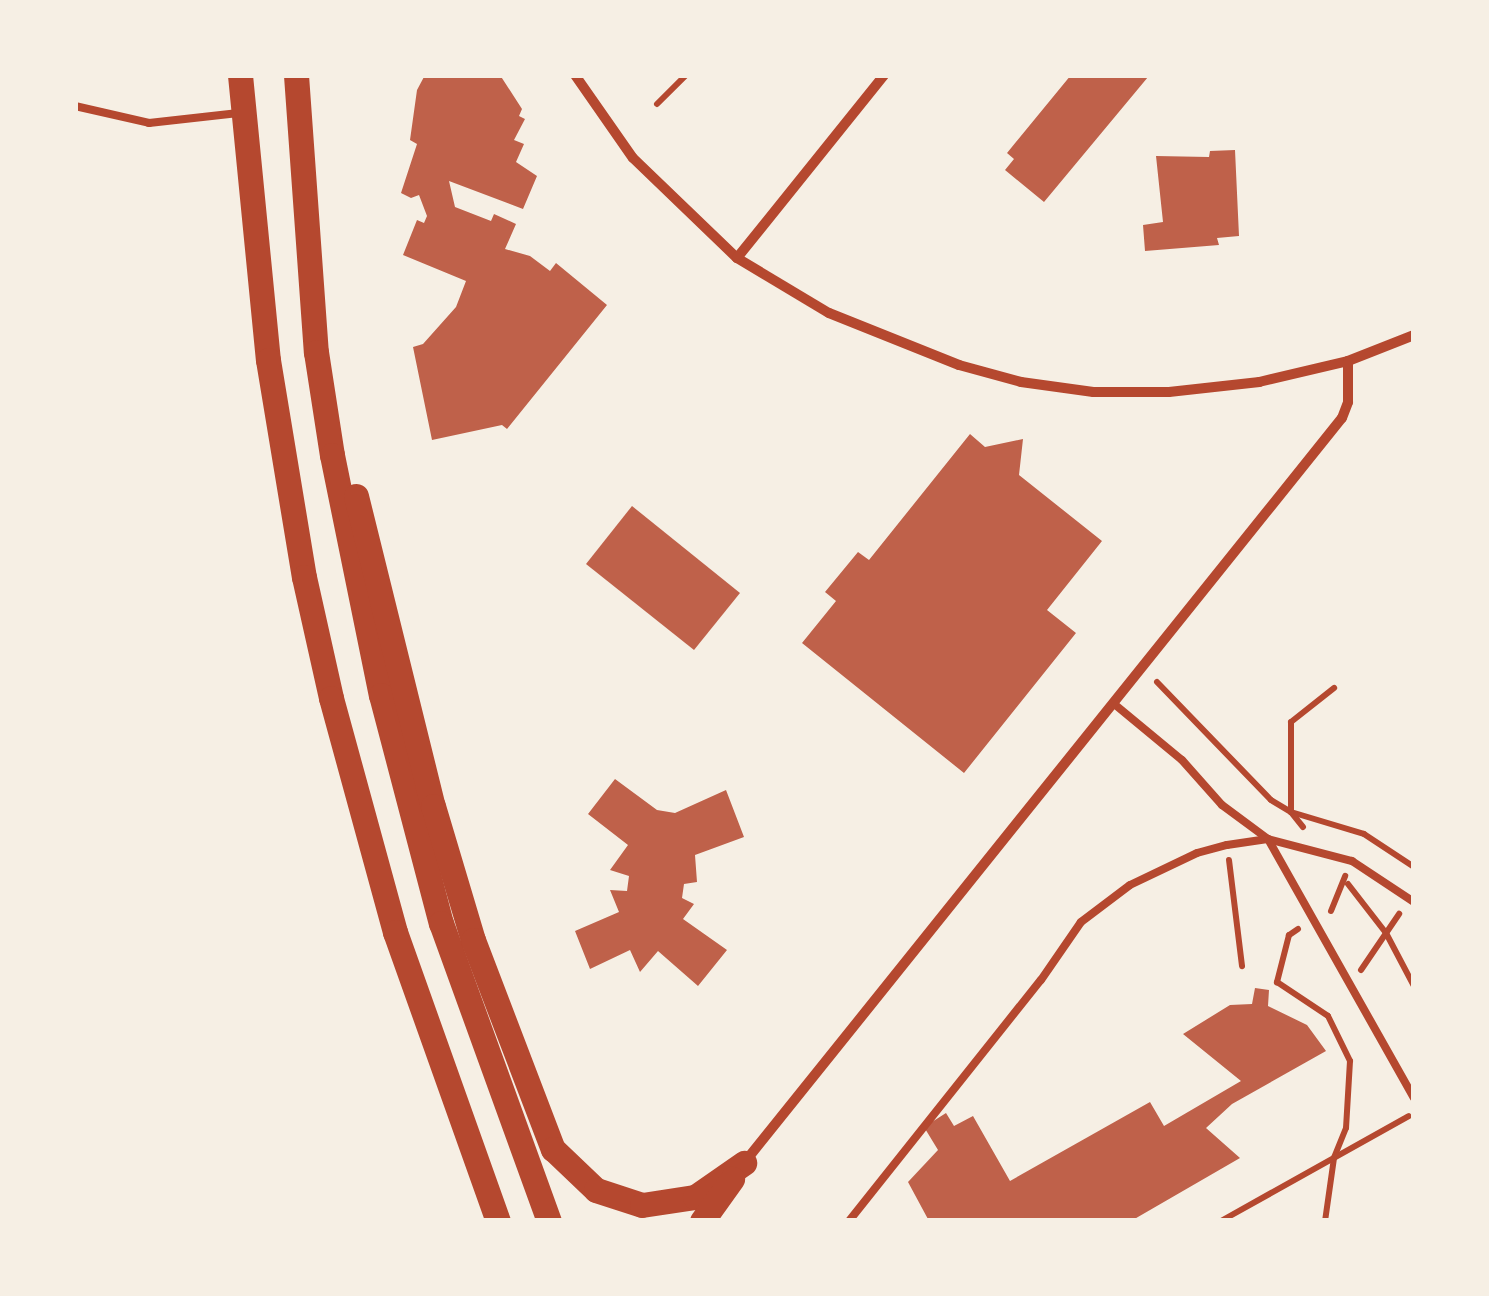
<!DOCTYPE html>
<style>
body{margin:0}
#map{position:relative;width:1489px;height:1296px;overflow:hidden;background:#f6efe4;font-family:"Titillium Web",sans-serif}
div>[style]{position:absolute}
.building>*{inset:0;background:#bf614a}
.path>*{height:6px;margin:-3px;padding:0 3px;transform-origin:3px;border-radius:3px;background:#b5482f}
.service>*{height:8px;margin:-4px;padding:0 4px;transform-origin:4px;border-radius:4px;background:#b5482f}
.minor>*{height:10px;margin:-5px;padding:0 5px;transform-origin:5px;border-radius:5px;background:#b5482f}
.primary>*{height:25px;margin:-12.5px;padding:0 12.5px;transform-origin:12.5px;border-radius:12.5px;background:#b5482f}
span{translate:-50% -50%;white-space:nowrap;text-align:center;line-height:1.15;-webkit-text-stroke:10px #f6efe4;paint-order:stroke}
.frame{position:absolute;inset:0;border:78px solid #f6efe4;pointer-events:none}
</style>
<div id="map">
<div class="building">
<i style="clip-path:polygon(425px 75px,500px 75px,522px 109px,519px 116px,525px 119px,514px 140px,524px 144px,516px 162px,537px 176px,523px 209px,449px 181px,455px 207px,491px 221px,494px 214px,516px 224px,505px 249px,530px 256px,550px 271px,556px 263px,607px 305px,507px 429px,502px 425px,432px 440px,413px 347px,423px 344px,456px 307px,466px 281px,403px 255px,417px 220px,424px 223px,427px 216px,419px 195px,411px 198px,401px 193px,417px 144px,410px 140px,417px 90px)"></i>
<i style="clip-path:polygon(1071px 75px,1148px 77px,1044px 202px,1005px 170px,1014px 159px,1007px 153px)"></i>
<i style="clip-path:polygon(1235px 150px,1239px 236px,1217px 238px,1219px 245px,1145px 251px,1143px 225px,1163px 222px,1156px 156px,1209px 157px,1210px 151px)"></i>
<i style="clip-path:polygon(970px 434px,985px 447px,1023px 439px,1019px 475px,1102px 541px,1047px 610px,1076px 633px,964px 773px,802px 643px,836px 601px,825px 592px,858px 552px,869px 560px)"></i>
<i style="clip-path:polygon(632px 506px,740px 593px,694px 650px,586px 564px)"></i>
<i style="clip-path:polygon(615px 779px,657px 810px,675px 813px,726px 790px,744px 837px,695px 855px,697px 882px,684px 884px,682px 898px,694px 904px,683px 919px,727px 950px,698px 986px,658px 951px,640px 972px,630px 950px,590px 969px,575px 931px,619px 912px,610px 890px,627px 891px,629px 876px,610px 870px,628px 845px,588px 814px)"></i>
<i style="clip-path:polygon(1255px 988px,1269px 990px,1268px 1006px,1307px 1025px,1326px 1051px,1232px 1104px,1206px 1128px,1240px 1158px,1131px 1221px,929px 1221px,908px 1182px,938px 1150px,924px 1127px,946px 1113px,954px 1126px,973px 1116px,1010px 1181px,1150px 1102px,1164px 1126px,1241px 1081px,1183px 1034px,1230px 1005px,1252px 1004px)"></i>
</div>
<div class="path">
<i style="left:657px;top:104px;width:41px;rotate:-45deg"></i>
<i style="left:1157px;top:682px;width:164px;rotate:46deg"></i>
<i style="left:1271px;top:800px;width:23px;rotate:31deg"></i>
<i style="left:1291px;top:812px;width:76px;rotate:16.8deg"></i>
<i style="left:1364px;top:834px;width:60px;rotate:33.4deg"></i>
<i style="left:1303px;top:827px;width:19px;rotate:-129deg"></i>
<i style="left:1291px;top:812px;width:90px;rotate:-90deg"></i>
<i style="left:1291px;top:722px;width:55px;rotate:-38.3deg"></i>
<i style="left:1229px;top:860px;width:107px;rotate:83deg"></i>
<i style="left:1348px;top:884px;width:62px;rotate:52.2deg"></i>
<i style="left:1386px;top:933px;width:60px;rotate:62.2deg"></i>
<i style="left:1331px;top:911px;width:38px;rotate:-68deg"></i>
<i style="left:1298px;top:929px;width:11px;rotate:146deg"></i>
<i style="left:1289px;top:935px;width:49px;rotate:104.3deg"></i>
<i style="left:1277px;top:982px;width:61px;rotate:33.7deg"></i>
<i style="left:1328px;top:1016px;width:50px;rotate:63.9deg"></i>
<i style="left:1350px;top:1061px;width:67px;rotate:93.4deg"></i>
<i style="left:1346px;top:1128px;width:32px;rotate:112deg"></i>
<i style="left:1334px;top:1158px;width:64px;rotate:98.1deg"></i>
<i style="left:1361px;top:970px;width:68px;rotate:-55.8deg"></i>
<i style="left:1221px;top:1221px;width:215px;rotate:-29.2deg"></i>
</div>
<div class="service">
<i style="left:75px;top:106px;width:76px;rotate:12.9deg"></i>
<i style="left:149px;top:123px;width:90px;rotate:-6.4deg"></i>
<i style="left:1113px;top:703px;width:89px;rotate:39.6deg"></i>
<i style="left:1182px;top:760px;width:60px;rotate:48.4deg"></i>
<i style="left:1222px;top:805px;width:57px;rotate:36.5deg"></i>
<i style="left:1268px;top:839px;width:87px;rotate:14.7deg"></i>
<i style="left:1352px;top:861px;width:74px;rotate:33.5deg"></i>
<i style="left:849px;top:1221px;width:308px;rotate:-51.5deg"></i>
<i style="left:1041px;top:980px;width:70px;rotate:-55.4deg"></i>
<i style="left:1081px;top:922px;width:61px;rotate:-37.1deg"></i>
<i style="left:1130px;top:885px;width:74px;rotate:-25.5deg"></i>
<i style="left:1197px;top:853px;width:31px;rotate:-15deg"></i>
<i style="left:1227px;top:845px;width:41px;rotate:-8.3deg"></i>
<i style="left:1268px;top:839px;width:297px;rotate:60.6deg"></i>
</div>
<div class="minor">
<i style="left:575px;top:75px;width:101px;rotate:55.1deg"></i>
<i style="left:633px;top:158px;width:144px;rotate:43.9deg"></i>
<i style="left:737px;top:258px;width:107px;rotate:30.9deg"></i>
<i style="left:829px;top:313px;width:140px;rotate:21.8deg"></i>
<i style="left:959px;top:365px;width:64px;rotate:15.3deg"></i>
<i style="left:1021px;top:382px;width:73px;rotate:7.9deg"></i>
<i style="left:1093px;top:392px;width:76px"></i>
<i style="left:1169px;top:392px;width:91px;rotate:-6.3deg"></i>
<i style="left:1259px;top:382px;width:91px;rotate:-13.3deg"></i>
<i style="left:1348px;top:361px;width:71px;rotate:-21.5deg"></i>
<i style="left:737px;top:258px;width:235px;rotate:-51.2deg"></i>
<i style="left:744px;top:1163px;width:955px;rotate:-51.25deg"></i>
<i style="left:1342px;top:418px;width:17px;rotate:-69deg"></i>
<i style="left:1348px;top:402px;width:41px;rotate:-90deg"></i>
</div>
<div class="primary">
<i style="left:240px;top:75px;width:286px;rotate:84.4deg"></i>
<i style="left:268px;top:360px;width:220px;rotate:80.6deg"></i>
<i style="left:304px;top:577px;width:124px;rotate:77.4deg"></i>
<i style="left:331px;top:698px;width:243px;rotate:74.7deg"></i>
<i style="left:395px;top:932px;width:307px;rotate:70.4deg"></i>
<i style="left:296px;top:75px;width:278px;rotate:85.9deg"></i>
<i style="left:316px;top:352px;width:104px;rotate:81.2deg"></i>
<i style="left:332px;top:455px;width:245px;rotate:78.5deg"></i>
<i style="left:381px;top:695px;width:236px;rotate:75.3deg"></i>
<i style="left:441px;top:923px;width:317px;rotate:70.1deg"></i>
<i style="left:356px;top:496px;width:319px;rotate:76.1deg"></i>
<i style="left:433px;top:806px;width:140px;rotate:73.4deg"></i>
<i style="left:473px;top:940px;width:224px;rotate:69.1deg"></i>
<i style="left:553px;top:1149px;width:59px;rotate:43.6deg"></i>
<i style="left:596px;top:1190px;width:48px;rotate:18.1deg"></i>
<i style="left:642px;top:1205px;width:54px;rotate:-8.6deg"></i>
<i style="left:695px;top:1197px;width:60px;rotate:-34.8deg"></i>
<i style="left:702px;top:1221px;width:52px;rotate:-54.5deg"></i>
</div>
<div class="frame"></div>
</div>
